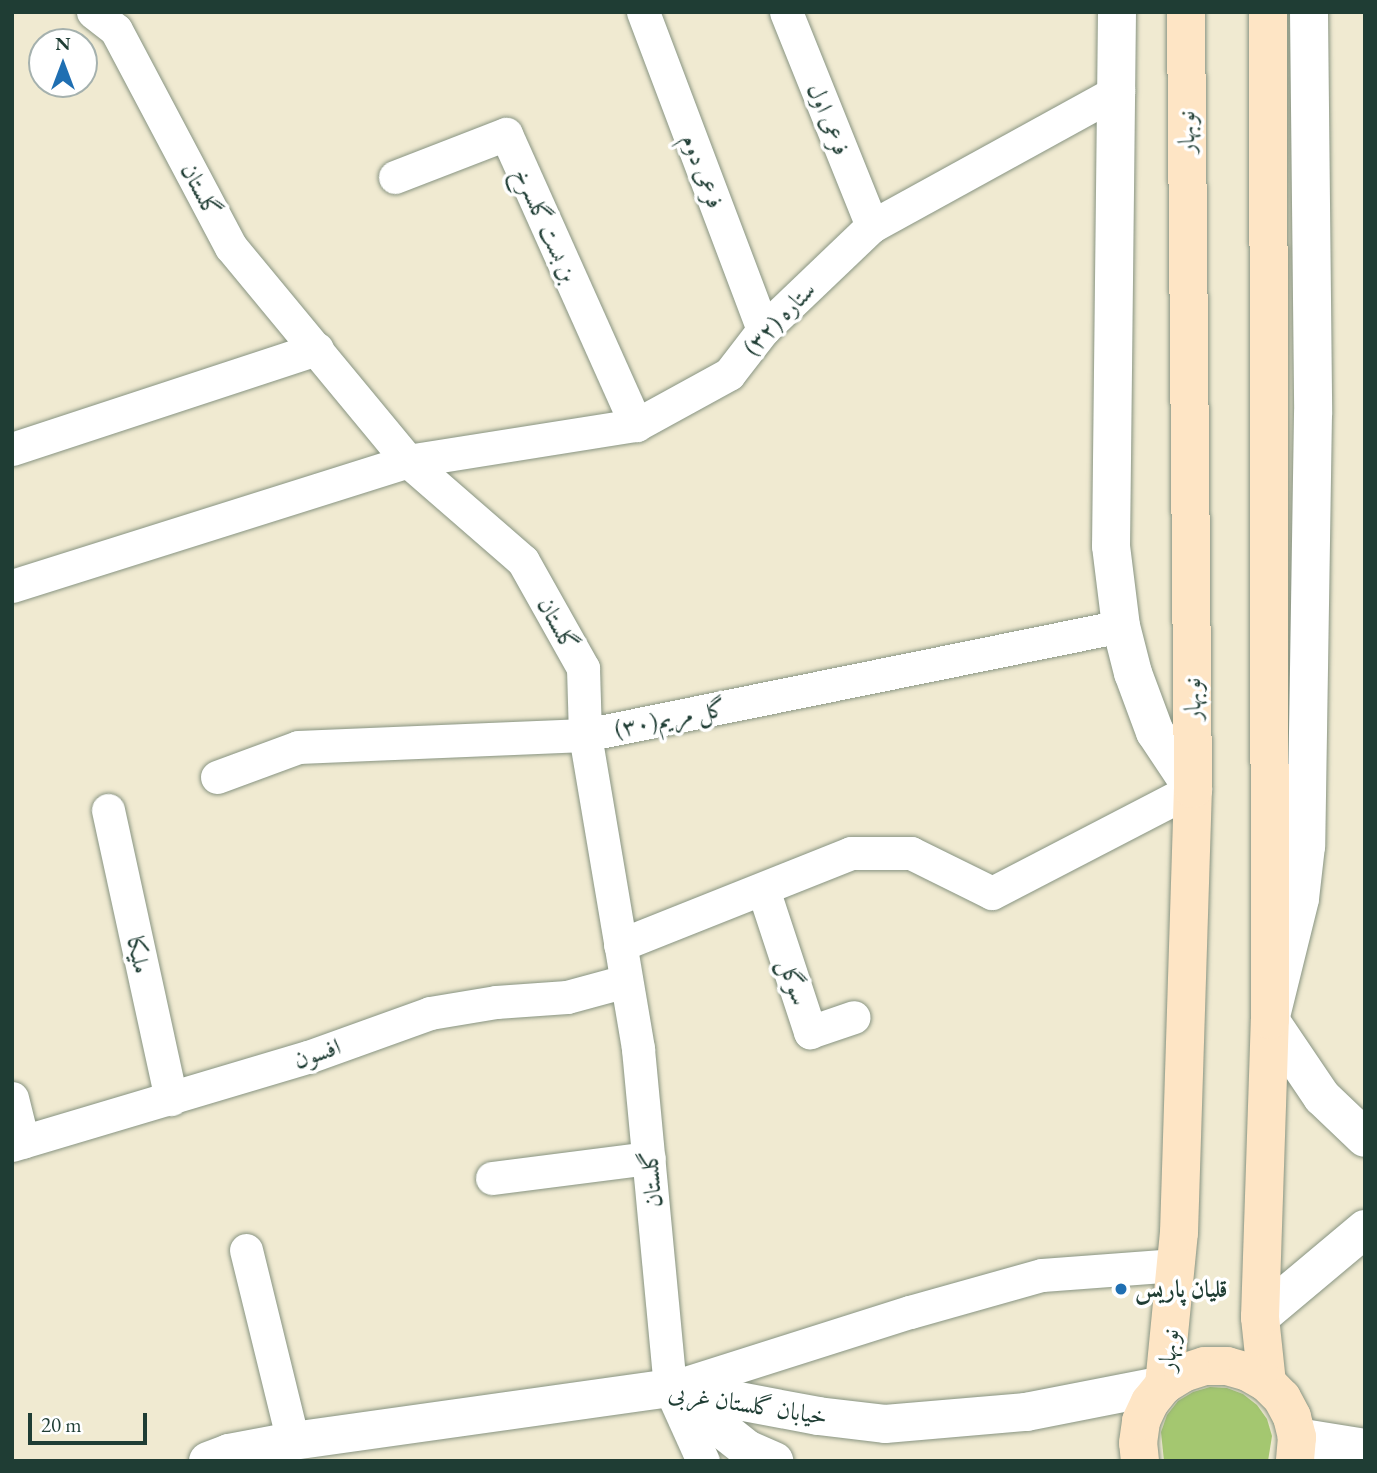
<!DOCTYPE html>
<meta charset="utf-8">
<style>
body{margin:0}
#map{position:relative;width:1377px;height:1473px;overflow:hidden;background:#f0ead1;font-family:"EB Garamond",Amiri,serif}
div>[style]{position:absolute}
.green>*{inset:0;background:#a4c770}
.roads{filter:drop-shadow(0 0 2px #889482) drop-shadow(0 0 2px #889482)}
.minor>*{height:33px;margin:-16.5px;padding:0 16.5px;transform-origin:16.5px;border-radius:16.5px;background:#fff}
.tertiary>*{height:38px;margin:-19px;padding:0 19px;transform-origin:19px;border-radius:19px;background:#fff}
.secondary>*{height:38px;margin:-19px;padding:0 19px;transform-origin:19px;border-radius:19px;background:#fee5c5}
.dots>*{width:19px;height:19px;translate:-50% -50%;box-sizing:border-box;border:4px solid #fff;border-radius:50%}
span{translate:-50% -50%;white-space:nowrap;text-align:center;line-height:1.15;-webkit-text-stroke:7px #fff;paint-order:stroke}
.street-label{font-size:24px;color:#1f3d34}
.poi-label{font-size:24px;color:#1f3d34;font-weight:700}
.left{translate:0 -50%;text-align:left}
.frame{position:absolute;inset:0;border:14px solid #1f3d34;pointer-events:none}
.north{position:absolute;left:28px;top:28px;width:70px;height:70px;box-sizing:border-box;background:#fff;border:2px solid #a5b1ae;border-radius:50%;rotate:0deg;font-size:19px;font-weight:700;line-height:28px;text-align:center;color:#1f3d34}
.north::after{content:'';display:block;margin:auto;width:24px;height:32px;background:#1f6fb2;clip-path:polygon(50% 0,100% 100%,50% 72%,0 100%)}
.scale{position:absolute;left:28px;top:1413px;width:119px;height:32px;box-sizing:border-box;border:4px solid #1f3d34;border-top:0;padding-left:9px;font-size:21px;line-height:24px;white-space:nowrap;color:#1f3d34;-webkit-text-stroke:5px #fff;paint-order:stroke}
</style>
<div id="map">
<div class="green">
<i style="clip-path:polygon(1210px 1387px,1227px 1388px,1243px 1394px,1257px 1405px,1267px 1419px,1272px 1436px,1268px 1461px,1164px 1461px,1161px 1432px,1167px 1415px,1178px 1401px,1193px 1392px)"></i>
</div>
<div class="roads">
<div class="minor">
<i style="left:93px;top:12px;width:29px;rotate:38deg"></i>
<i style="left:116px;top:30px;width:246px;rotate:62.1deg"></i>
<i style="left:231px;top:247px;width:278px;rotate:50.4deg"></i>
<i style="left:408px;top:461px;width:152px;rotate:41deg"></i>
<i style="left:523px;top:561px;width:123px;rotate:60.7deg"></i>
<i style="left:583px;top:668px;width:67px;rotate:88.3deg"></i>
<i style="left:585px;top:735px;width:318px;rotate:80.4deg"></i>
<i style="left:638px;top:1049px;width:341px;rotate:84.6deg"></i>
<i style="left:670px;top:1388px;width:80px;rotate:65.7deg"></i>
<i style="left:643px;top:12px;width:340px;rotate:69.3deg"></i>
<i style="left:786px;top:12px;width:231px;rotate:68.1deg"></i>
<i style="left:395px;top:177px;width:119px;rotate:-21.2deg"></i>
<i style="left:506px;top:134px;width:319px;rotate:65.9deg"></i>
<i style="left:12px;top:449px;width:321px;rotate:-18.2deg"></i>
<i style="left:12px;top:586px;width:415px;rotate:-17.5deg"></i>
<i style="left:408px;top:461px;width:231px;rotate:-9deg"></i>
<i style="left:636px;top:425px;width:106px;rotate:-28.7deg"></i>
<i style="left:729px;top:374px;width:56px;rotate:-52.3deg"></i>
<i style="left:763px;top:330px;width:151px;rotate:-43.7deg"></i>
<i style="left:872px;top:226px;width:281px;rotate:-28.8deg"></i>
<i style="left:217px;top:777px;width:86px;rotate:-20.3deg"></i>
<i style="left:298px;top:747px;width:287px;rotate:-2.4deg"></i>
<i style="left:585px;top:735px;width:547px;rotate:-11.49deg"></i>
<i style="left:108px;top:810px;width:296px;rotate:77.7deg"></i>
<i style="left:763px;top:889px;width:151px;rotate:71.8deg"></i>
<i style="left:810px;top:1032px;width:46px;rotate:-18.8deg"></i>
<i style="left:620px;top:945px;width:249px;rotate:-21.7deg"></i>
<i style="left:851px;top:853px;width:60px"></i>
<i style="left:911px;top:853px;width:90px;rotate:26.3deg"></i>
<i style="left:992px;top:893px;width:226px;rotate:-27.4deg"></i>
<i style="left:12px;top:1098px;width:45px;rotate:76deg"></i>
<i style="left:12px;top:1145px;width:309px;rotate:-16.6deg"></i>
<i style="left:308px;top:1057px;width:130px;rotate:-19.8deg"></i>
<i style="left:430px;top:1013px;width:67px;rotate:-9.5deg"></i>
<i style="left:496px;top:1002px;width:71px;rotate:-4deg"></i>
<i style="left:567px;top:997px;width:61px;rotate:-15.2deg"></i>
<i style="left:492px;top:1178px;width:158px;rotate:-7.3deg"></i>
<i style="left:246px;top:1250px;width:197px;rotate:76.2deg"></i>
<i style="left:670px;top:1388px;width:252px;rotate:-17.6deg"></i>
<i style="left:910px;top:1312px;width:137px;rotate:-15.7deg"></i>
<i style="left:1042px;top:1275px;width:134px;rotate:-4.3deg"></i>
</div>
<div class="tertiary">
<i style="left:1117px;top:12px;width:534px;rotate:90.64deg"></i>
<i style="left:1111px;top:546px;width:81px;rotate:82.9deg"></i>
<i style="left:1121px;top:626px;width:49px;rotate:75.7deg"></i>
<i style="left:1133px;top:673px;width:63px;rotate:69.6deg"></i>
<i style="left:1155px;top:732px;width:69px;rotate:56.3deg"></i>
<i style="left:1309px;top:12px;width:402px;rotate:89.4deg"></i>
<i style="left:1313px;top:414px;width:432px;rotate:90.9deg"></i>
<i style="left:1306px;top:846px;width:53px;rotate:96.5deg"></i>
<i style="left:1300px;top:899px;width:125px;rotate:103.9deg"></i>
<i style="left:1270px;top:1020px;width:93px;rotate:56deg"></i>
<i style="left:1322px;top:1097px;width:59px;rotate:43.6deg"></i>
<i style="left:1260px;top:1317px;width:137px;rotate:-40deg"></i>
<i style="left:675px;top:1392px;width:92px;rotate:38.4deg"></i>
<i style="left:747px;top:1449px;width:30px;rotate:24deg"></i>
<i style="left:1297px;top:1437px;width:69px;rotate:9.2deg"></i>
<i style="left:208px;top:1461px;width:22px;rotate:-21deg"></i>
<i style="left:229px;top:1453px;width:65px;rotate:-10.6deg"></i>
<i style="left:293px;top:1441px;width:381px;rotate:-8deg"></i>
<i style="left:670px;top:1388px;width:151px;rotate:10.7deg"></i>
<i style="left:818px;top:1416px;width:67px;rotate:6.8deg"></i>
<i style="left:885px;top:1424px;width:142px;rotate:-4.9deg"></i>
<i style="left:1026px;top:1412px;width:141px;rotate:-11.1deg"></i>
</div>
<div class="secondary">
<i style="left:1267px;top:1383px;width:66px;rotate:-96.1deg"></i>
<i style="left:1260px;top:1317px;width:297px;rotate:-88.1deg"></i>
<i style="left:1270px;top:1020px;width:1008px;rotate:-90.11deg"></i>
<i style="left:1164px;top:1385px;width:153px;rotate:-84.4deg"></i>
<i style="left:1179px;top:1233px;width:444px;rotate:-88.2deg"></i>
<i style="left:1193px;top:789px;width:777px;rotate:-90.52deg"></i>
<i style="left:1140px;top:1461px;width:18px;rotate:-96deg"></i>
<i style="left:1138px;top:1443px;width:22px;rotate:-82deg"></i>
<i style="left:1141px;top:1421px;width:21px;rotate:-65deg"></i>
<i style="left:1150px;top:1402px;width:22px;rotate:-51deg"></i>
<i style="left:1164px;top:1385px;width:22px;rotate:-32deg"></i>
<i style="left:1183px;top:1373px;width:23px;rotate:-18deg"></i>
<i style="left:1205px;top:1366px;width:22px"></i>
<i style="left:1227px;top:1366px;width:22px;rotate:16deg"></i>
<i style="left:1248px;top:1372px;width:22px;rotate:30deg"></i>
<i style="left:1267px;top:1383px;width:21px;rotate:45deg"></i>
<i style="left:1282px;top:1398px;width:21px;rotate:62deg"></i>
<i style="left:1292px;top:1417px;width:21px;rotate:76deg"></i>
<i style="left:1297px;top:1437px;width:24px;rotate:95deg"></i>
</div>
</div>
<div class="dots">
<i style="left:1121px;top:1289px;background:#1f6fb2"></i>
</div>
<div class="street-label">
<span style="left:829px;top:119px;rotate:68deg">فرعی اول</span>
<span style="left:1186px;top:132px;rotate:-90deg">نوبهار</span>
<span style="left:703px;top:171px;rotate:69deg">فرعی دوم</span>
<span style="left:201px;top:190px;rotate:62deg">گلستان</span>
<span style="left:546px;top:225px;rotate:66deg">بن بست گلسرخ</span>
<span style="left:779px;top:318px;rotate:-46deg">ستاره (۳۲)</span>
<span style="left:558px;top:624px;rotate:61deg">گلستان</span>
<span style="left:1192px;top:699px;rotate:-91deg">نوبهار</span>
<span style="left:670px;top:718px;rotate:-11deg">گل مریم(۳۰)</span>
<span style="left:139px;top:955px;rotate:78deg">ملیکا</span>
<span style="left:794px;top:982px;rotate:72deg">سوگل</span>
<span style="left:317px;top:1053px;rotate:-19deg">افسون</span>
<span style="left:651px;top:1179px;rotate:-95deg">گلستان</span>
<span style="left:1168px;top:1350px;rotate:-84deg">نوبهار</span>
<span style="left:748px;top:1404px;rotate:9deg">خیابان گلستان غربی</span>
</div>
<div class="poi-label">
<span class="left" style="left:1135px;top:1289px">قلیان پاریس</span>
</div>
<div class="frame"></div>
<div class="north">N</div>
<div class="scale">20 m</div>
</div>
